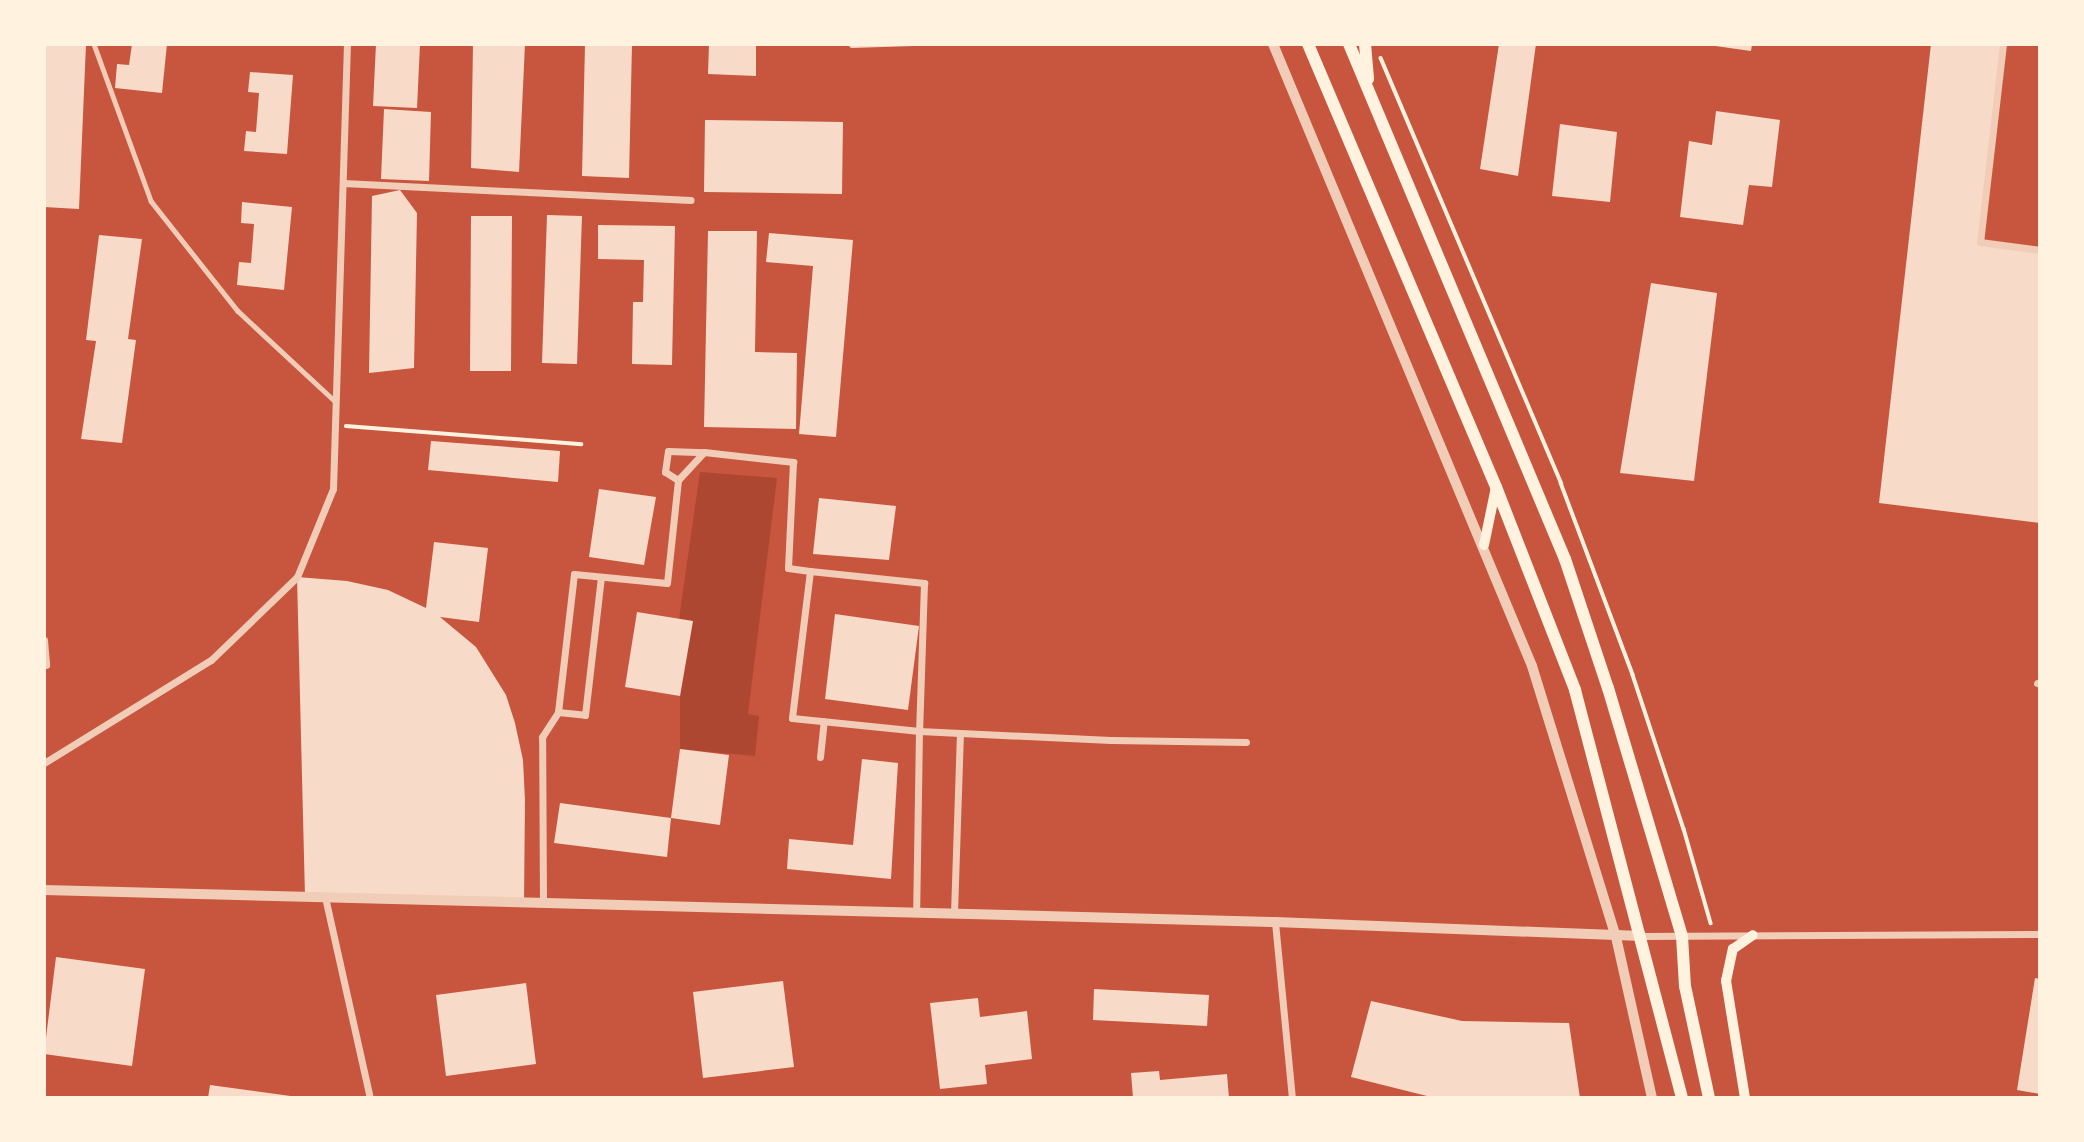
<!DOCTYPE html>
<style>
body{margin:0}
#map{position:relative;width:2084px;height:1142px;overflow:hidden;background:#c8553d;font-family:"Asap Condensed",sans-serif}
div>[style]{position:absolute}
.green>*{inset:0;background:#ae4732}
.building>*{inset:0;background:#f7dbc8}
.path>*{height:3.5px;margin:-1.75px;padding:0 1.75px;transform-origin:1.75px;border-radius:1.75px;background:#fff3e0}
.service>*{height:4.5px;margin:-2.25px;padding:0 2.25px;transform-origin:2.25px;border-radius:2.25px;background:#f1ccb7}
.minor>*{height:7px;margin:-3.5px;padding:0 3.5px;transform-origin:3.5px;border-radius:3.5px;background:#f1ccb7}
.tertiary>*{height:10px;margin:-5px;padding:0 5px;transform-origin:5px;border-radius:5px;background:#f1ccb7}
.secondary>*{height:10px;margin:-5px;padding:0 5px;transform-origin:5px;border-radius:5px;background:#fff3e0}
.primary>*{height:12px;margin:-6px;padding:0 6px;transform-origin:6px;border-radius:6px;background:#fff3e0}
span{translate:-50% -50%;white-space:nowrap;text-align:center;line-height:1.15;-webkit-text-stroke:5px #fff3e0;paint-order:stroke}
.frame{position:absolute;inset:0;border:46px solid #fff3e0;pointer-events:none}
</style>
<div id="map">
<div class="green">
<i style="clip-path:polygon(700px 472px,777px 478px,748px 714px,759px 716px,755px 756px,680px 749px,680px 696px,693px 621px,679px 619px)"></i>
</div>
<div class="building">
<i style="clip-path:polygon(44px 44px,86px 44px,79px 209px,44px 207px)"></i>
<i style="clip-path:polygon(132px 44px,167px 44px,162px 93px,115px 88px,117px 64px,129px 65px)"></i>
<i style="clip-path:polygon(376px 44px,420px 44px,417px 108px,373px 106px)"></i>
<i style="clip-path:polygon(473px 44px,525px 44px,519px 172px,471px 168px)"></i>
<i style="clip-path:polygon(585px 44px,632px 44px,629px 178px,582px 176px)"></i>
<i style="clip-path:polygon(709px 44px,756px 44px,756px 76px,708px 74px)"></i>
<i style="clip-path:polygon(847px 44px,914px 44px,914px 46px,851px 48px)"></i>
<i style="clip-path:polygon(1499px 44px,1536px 44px,1518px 176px,1480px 169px)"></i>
<i style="clip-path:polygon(1701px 44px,1752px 44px,1751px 51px)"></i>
<i style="clip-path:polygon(1931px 44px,2003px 44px,1980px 242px,2040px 250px,2040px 523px,1879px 503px)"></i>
<i style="clip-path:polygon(250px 72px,293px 75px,287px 154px,244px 151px,246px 131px,256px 132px,259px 93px,248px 92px)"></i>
<i style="clip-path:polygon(384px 109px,431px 112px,429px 181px,381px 179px)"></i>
<i style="clip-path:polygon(1716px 111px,1780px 120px,1772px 187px,1749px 185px,1743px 225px,1680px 217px,1689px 141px,1712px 145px)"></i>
<i style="clip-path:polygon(705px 120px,843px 122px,842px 194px,704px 192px)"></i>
<i style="clip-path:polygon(1560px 124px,1617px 132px,1610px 202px,1552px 196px)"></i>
<i style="clip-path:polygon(400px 190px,417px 213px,414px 368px,369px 373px,372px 196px)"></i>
<i style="clip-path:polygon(242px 202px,292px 207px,284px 290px,237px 285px,239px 262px,251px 263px,254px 224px,241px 223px)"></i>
<i style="clip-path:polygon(547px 215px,582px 216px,577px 364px,542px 363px)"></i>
<i style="clip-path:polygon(471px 216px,512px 216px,511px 371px,470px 371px)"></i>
<i style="clip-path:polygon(598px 225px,675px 226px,672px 365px,632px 364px,633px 302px,643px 302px,644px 260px,598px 259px)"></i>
<i style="clip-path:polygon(708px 231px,757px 231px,755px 352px,797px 353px,796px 429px,704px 427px)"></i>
<i style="clip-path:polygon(769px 233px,853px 240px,836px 437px,799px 434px,813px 266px,766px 262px)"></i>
<i style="clip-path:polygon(99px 235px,142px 239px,128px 339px,136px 340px,122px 443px,81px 439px,96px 341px,86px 340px)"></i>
<i style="clip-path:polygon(1651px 283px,1717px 293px,1694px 481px,1620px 473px)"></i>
<i style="clip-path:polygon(431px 441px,560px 451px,558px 482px,428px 470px)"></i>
<i style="clip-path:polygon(599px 489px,656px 497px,644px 565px,589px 557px)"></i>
<i style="clip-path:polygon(819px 498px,896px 506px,889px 560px,813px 554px)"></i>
<i style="clip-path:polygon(434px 542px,488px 548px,479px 622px,440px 617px,476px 647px,506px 695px,515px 723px,523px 760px,525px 800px,524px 903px,305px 897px,297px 577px,347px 581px,388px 590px,426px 608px)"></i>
<i style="clip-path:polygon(637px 612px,693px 621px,680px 696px,625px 687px)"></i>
<i style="clip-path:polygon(835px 614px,919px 626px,908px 710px,825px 699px)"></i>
<i style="clip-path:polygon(680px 749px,729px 755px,720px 825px,671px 818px,667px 857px,554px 843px,560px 803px,671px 818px)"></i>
<i style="clip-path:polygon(862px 759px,898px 763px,891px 879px,787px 869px,789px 839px,853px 845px)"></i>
<i style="clip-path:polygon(56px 957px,145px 969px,132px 1066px,44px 1054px)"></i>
<i style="clip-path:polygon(2035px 978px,2040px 979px,2040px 1094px,2017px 1090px)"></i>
<i style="clip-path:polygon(783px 981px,794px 1067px,703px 1078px,693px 992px)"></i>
<i style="clip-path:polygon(526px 983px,536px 1064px,446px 1076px,436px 995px)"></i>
<i style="clip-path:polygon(1094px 989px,1209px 995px,1207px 1026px,1093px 1020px)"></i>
<i style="clip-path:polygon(978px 998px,980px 1017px,1027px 1011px,1032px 1059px,985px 1065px,987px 1084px,940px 1089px,930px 1003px)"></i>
<i style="clip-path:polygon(1371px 1001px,1462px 1021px,1569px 1023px,1580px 1098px,1435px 1098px,1351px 1077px)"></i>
<i style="clip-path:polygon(1159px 1071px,1160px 1080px,1227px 1074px,1229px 1098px,1133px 1098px,1131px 1073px)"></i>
<i style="clip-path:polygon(210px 1085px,298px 1097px,298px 1098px,208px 1098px)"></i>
</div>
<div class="path">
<i style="left:1381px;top:58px;width:462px;rotate:67deg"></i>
<i style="left:1561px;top:483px;width:205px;rotate:69.4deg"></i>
<i style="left:1633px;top:675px;width:162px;rotate:71.7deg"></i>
<i style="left:1684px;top:829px;width:98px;rotate:74deg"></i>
<i style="left:346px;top:426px;width:236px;rotate:4.4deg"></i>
</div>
<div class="service">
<i style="left:94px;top:44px;width:167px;rotate:70deg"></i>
<i style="left:151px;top:201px;width:140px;rotate:51.7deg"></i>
<i style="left:238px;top:311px;width:134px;rotate:42.9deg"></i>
</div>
<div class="minor">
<i style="left:2003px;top:44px;width:199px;rotate:96.6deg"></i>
<i style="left:1980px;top:242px;width:61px;rotate:7.6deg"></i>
<i style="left:343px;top:183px;width:348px;rotate:2.8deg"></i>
<i style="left:678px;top:480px;width:15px;rotate:-148deg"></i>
<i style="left:665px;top:472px;width:21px;rotate:-82deg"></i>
<i style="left:668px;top:451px;width:36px;rotate:2deg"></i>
<i style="left:810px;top:571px;width:115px;rotate:6deg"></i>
<i style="left:924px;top:583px;width:148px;rotate:91.9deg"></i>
<i style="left:919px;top:731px;width:192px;rotate:2.7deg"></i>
<i style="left:1111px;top:740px;width:135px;rotate:0.8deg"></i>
<i style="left:44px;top:640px;width:25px;rotate:85deg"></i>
<i style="left:2037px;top:683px;width:3px;rotate:18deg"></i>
<i style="left:558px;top:712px;width:27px;rotate:6deg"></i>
<i style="left:585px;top:715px;width:139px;rotate:-83.4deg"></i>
<i style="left:820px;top:757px;width:36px;rotate:-84deg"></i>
<i style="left:44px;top:763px;width:196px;rotate:-31.7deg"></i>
<i style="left:211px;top:660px;width:120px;rotate:-44deg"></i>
<i style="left:297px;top:577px;width:95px;rotate:-67.8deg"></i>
<i style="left:333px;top:489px;width:445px;rotate:-88.2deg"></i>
<i style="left:325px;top:897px;width:206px;rotate:77.4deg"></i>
<i style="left:543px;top:903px;width:166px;rotate:-90.3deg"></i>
<i style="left:542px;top:737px;width:30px;rotate:-57deg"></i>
<i style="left:558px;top:712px;width:139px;rotate:-83.4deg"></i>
<i style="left:574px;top:574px;width:93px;rotate:5.5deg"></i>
<i style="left:667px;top:583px;width:104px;rotate:-83.9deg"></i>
<i style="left:678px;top:480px;width:38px;rotate:-47deg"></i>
<i style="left:704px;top:452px;width:90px;rotate:6.4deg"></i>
<i style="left:793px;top:462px;width:106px;rotate:92.7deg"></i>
<i style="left:788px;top:568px;width:22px;rotate:8deg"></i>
<i style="left:810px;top:571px;width:148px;rotate:97deg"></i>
<i style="left:792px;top:718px;width:128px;rotate:5.8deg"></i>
<i style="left:919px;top:731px;width:182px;rotate:90.9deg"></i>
<i style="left:954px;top:913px;width:180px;rotate:-88.1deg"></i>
<i style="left:1275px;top:922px;width:177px;rotate:84.5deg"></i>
<i style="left:1642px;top:936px;width:398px;rotate:-0.3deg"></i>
</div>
<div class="tertiary">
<i style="left:1273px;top:44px;width:674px;rotate:67.39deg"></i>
<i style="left:1532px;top:666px;width:284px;rotate:72.8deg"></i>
<i style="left:1616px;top:937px;width:165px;rotate:77.4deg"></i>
<i style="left:44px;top:890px;width:1231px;rotate:1.49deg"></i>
<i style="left:1275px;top:922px;width:367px;rotate:2.2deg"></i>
</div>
<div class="secondary">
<i style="left:1484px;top:545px;width:59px;rotate:-78.3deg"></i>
<i style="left:1745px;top:1098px;width:119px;rotate:-99.2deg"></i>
<i style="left:1726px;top:981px;width:33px;rotate:-78deg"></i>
<i style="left:1733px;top:949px;width:24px;rotate:-35deg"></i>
</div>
<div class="primary">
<i style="left:1308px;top:44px;width:481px;rotate:67deg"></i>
<i style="left:1496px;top:487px;width:218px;rotate:68.7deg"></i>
<i style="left:1575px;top:690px;width:422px;rotate:75.3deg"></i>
<i style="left:1349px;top:44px;width:558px;rotate:67.25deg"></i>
<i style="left:1565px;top:559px;width:136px;rotate:71.6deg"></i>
<i style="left:1608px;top:688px;width:259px;rotate:73.4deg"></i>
<i style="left:1682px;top:936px;width:50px;rotate:86.6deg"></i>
<i style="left:1685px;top:986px;width:115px;rotate:77.9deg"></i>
<i style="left:1365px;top:44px;width:35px;rotate:85deg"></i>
</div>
<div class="frame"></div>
</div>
